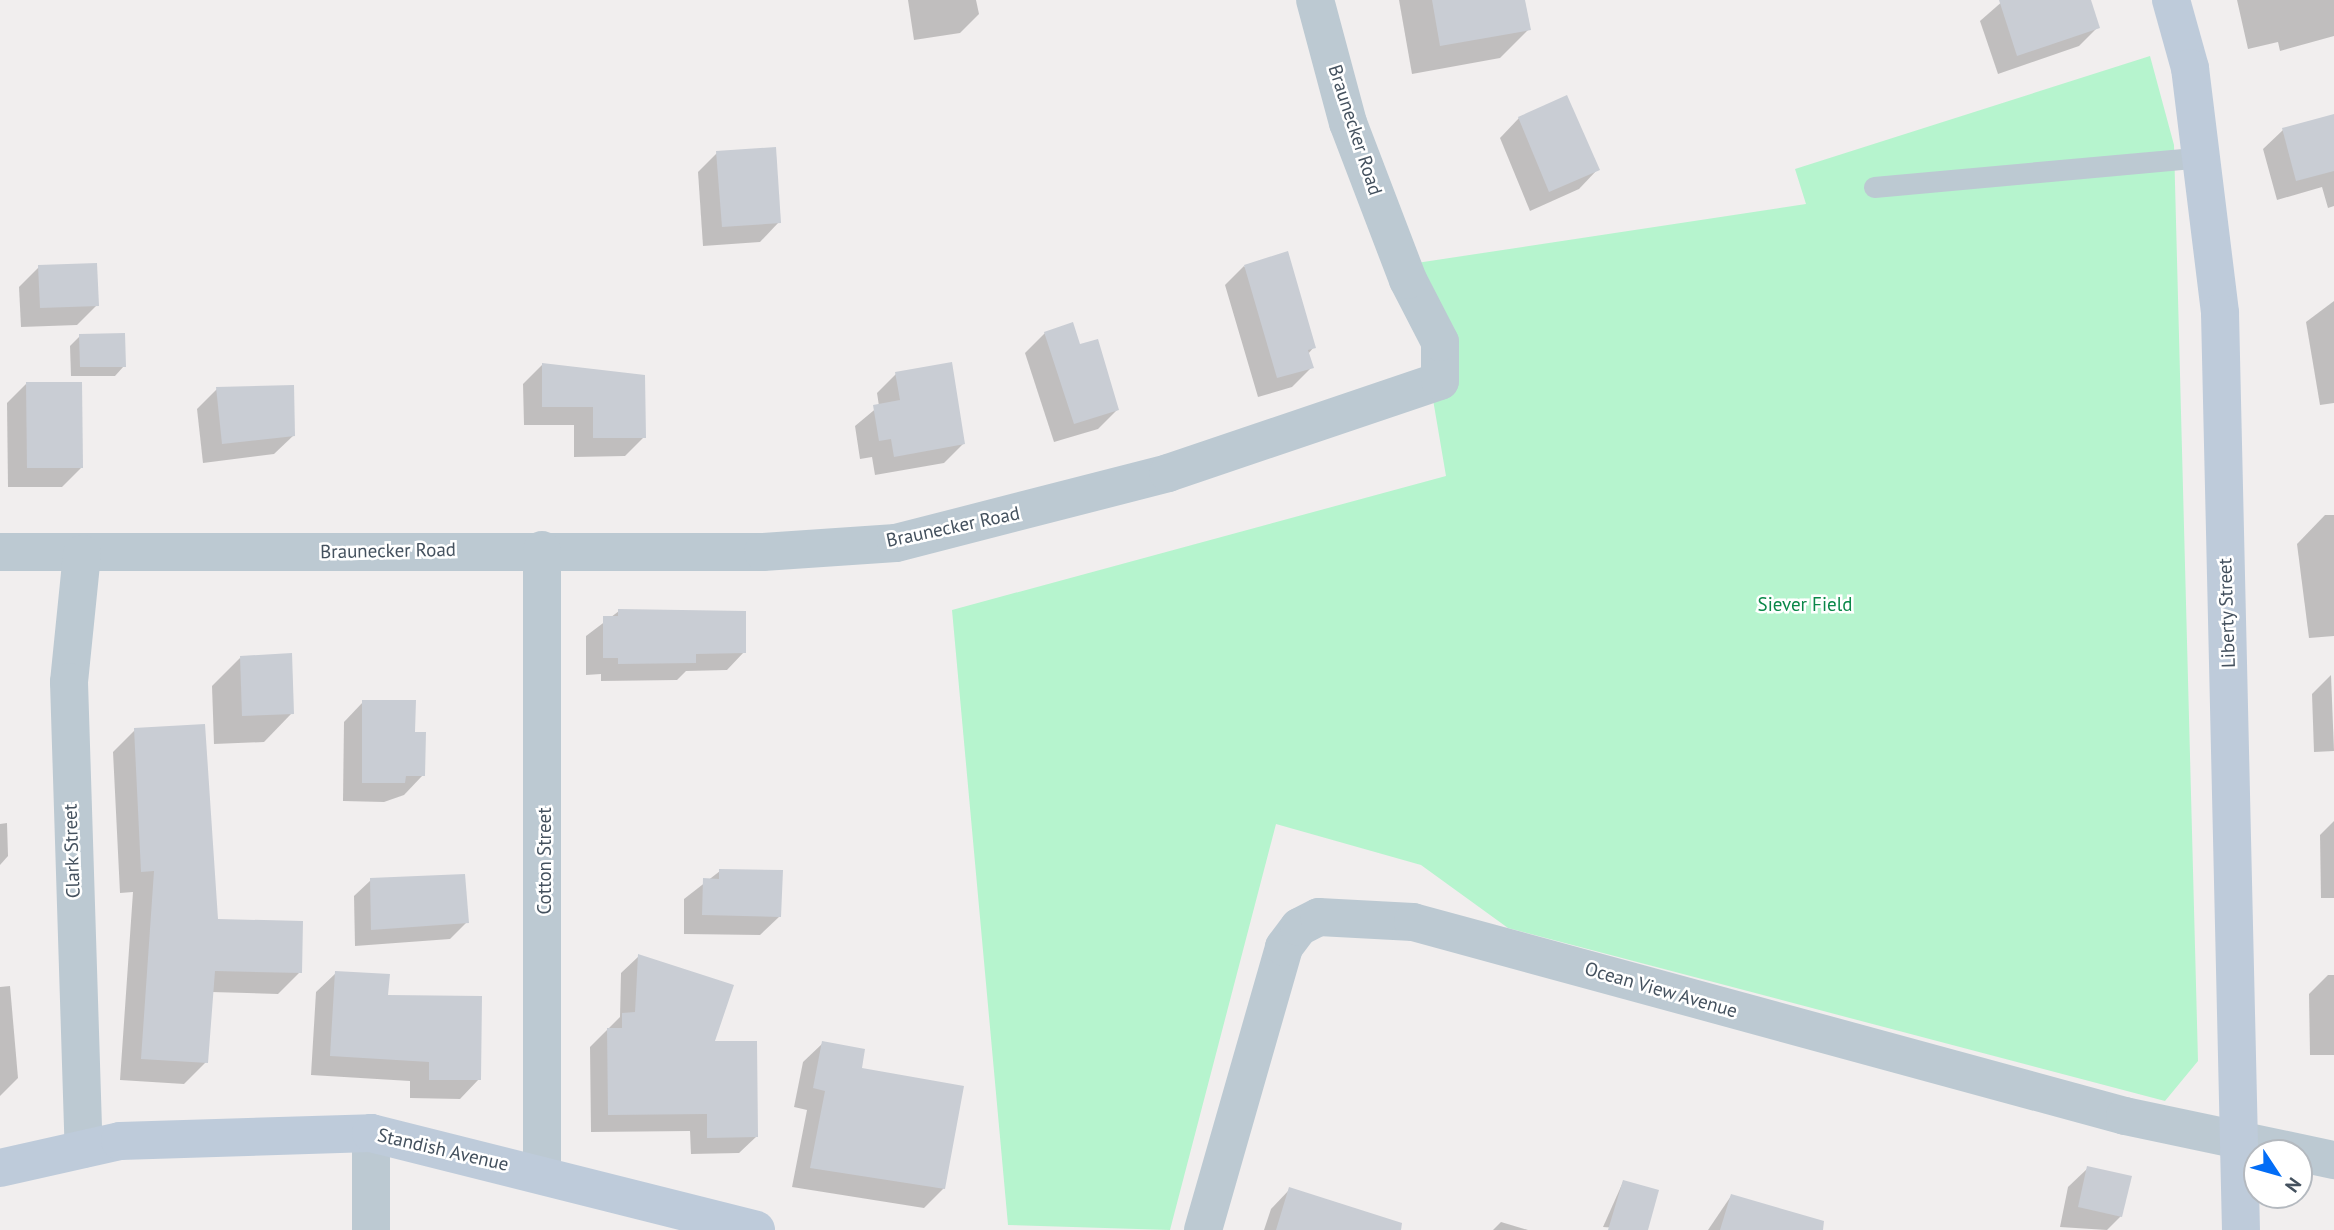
<!DOCTYPE html>
<style>
body{margin:0}
#map{position:relative;width:2334px;height:1230px;overflow:hidden;background:#f1eeee;font-family:"PT Sans",sans-serif}
div>[style]{position:absolute}
.green>*{inset:0;background:#b6f4ce}
.shadow>*{inset:0;background:#0003}
.building>*{inset:0;background:#c9cdd4}
.lane>*{height:21px;margin:-10.5px;padding:0 10.5px;transform-origin:10.5px;border-radius:10.5px;background:#bcc9d2}
.street>*{height:38px;margin:-19px;padding:0 19px;transform-origin:19px;border-radius:19px;background:#bcc9d2}
.secondary>*{height:38px;margin:-19px;padding:0 19px;transform-origin:19px;border-radius:19px;background:#becbda}
span{translate:-50% -50%;white-space:nowrap;text-align:center;line-height:1.15;-webkit-text-stroke:5px #fff;paint-order:stroke}
.street-label{font-size:19px;color:#44515e}
.park-label{font-size:19px;color:#0b8849}
.north{position:absolute;left:2243px;top:1139px;width:70px;height:70px;box-sizing:border-box;background:#fff;border:2px solid #b4b9bf;border-radius:50%;rotate:126deg;font-size:19px;font-weight:700;line-height:28px;text-align:center;color:#44515e}
.north::after{content:'';display:block;margin:auto;width:24px;height:32px;background:#036df6;clip-path:polygon(50% 0,100% 100%,50% 72%,0 100%)}
</style>
<div id="map">
<div class="green">
<i style="clip-path:polygon(2150px 56px,2174px 145px,2198px 1061px,2165px 1101px,1508px 928px,1421px 865px,1276px 824px,1170px 1230px,1008px 1225px,952px 610px,1446px 476px,1410px 264px,1806px 204px,1795px 169px)"></i>
</div>
<div class="shadow">
<i style="clip-path:polygon(908px 0,976px 0,979px 14px,960px 33px,914px 40px)"></i>
<i style="clip-path:polygon(1399px 0,1523px 0,1529px 29px,1500px 58px,1412px 74px)"></i>
<i style="clip-path:polygon(2004px 0,2089px 0,2098px 27px,2079px 46px,1998px 74px,1980px 21px)"></i>
<i style="clip-path:polygon(2237px 0,2334px 0,2334px 36px,2280px 51px,2278px 42px,2248px 49px)"></i>
<i style="clip-path:polygon(2334px 115px,2334px 206px,2328px 208px,2322px 187px,2277px 200px,2263px 149px,2283px 130px)"></i>
<i style="clip-path:polygon(1519px 118px,1598px 169px,1579px 189px,1530px 211px,1500px 138px)"></i>
<i style="clip-path:polygon(717px 153px,779px 222px,760px 242px,703px 246px,698px 172px)"></i>
<i style="clip-path:polygon(1244px 266px,1314px 347px,1308px 354px,1312px 367px,1292px 387px,1258px 397px,1225px 285px)"></i>
<i style="clip-path:polygon(39px 267px,97px 305px,77px 325px,21px 327px,19px 287px)"></i>
<i style="clip-path:polygon(2334px 301px,2334px 403px,2320px 405px,2306px 322px)"></i>
<i style="clip-path:polygon(1045px 333px,1079px 346px,1117px 410px,1098px 429px,1054px 442px,1025px 353px)"></i>
<i style="clip-path:polygon(80px 336px,124px 366px,115px 376px,71px 376px,70px 346px)"></i>
<i style="clip-path:polygon(542px 365px,644px 437px,625px 456px,574px 457px,574px 425px,524px 425px,523px 384px)"></i>
<i style="clip-path:polygon(896px 374px,963px 444px,944px 463px,875px 475px,872px 457px,860px 459px,855px 426px,879px 406px,877px 393px)"></i>
<i style="clip-path:polygon(26px 384px,81px 468px,62px 487px,8px 487px,7px 403px)"></i>
<i style="clip-path:polygon(217px 389px,294px 435px,274px 454px,203px 463px,197px 409px)"></i>
<i style="clip-path:polygon(2325px 515px,2334px 515px,2334px 636px,2309px 638px,2297px 544px)"></i>
<i style="clip-path:polygon(619px 611px,744px 652px,727px 670px,686px 671px,677px 680px,601px 681px,601px 674px,586px 675px,586px 636px)"></i>
<i style="clip-path:polygon(240px 658px,292px 713px,264px 742px,214px 744px,212px 686px)"></i>
<i style="clip-path:polygon(2331px 675px,2334px 751px,2314px 752px,2312px 694px)"></i>
<i style="clip-path:polygon(363px 702px,414px 734px,423px 775px,404px 795px,384px 802px,343px 801px,344px 722px)"></i>
<i style="clip-path:polygon(135px 730px,217px 920px,300px 972px,278px 994px,211px 992px,206px 1062px,184px 1084px,120px 1080px,133px 892px,120px 893px,113px 752px)"></i>
<i style="clip-path:polygon(2334px 821px,2334px 898px,2321px 898px,2320px 835px)"></i>
<i style="clip-path:polygon(7px 823px,8px 856px,0 865px,0 824px)"></i>
<i style="clip-path:polygon(720px 871px,780px 916px,760px 935px,684px 934px,684px 899px)"></i>
<i style="clip-path:polygon(371px 880px,467px 922px,450px 939px,355px 946px,354px 896px)"></i>
<i style="clip-path:polygon(639px 956px,713px 1043px,757px 1136px,739px 1153px,691px 1154px,690px 1131px,591px 1132px,590px 1047px,620px 1017px,621px 973px)"></i>
<i style="clip-path:polygon(336px 973px,387px 996px,479px 1079px,460px 1099px,410px 1098px,410px 1081px,311px 1075px,316px 992px)"></i>
<i style="clip-path:polygon(2328px 975px,2334px 975px,2334px 1055px,2310px 1055px,2309px 994px)"></i>
<i style="clip-path:polygon(10px 986px,18px 1078px,0 1096px,0 987px)"></i>
<i style="clip-path:polygon(823px 1043px,860px 1069px,944px 1188px,924px 1208px,792px 1187px,807px 1110px,794px 1107px,803px 1062px)"></i>
<i style="clip-path:polygon(2088px 1168px,2121px 1216px,2107px 1230px,2060px 1227px,2068px 1187px)"></i>
<i style="clip-path:polygon(1623px 1182px,1644px 1230px,1603px 1227px)"></i>
<i style="clip-path:polygon(1290px 1189px,1360px 1230px,1264px 1230px,1271px 1209px)"></i>
<i style="clip-path:polygon(1731px 1196px,1764px 1230px,1708px 1230px)"></i>
<i style="clip-path:polygon(1501px 1222px,1528px 1230px,1493px 1230px)"></i>
</div>
<div class="building">
<i style="clip-path:polygon(1432px 0,1525px 0,1531px 30px,1440px 46px)"></i>
<i style="clip-path:polygon(1999px 0,2091px 0,2100px 28px,2017px 56px)"></i>
<i style="clip-path:polygon(1567px 95px,1600px 170px,1549px 192px,1518px 117px)"></i>
<i style="clip-path:polygon(2334px 114px,2334px 171px,2296px 181px,2282px 128px)"></i>
<i style="clip-path:polygon(776px 147px,781px 223px,722px 227px,716px 151px)"></i>
<i style="clip-path:polygon(1288px 251px,1316px 348px,1308px 350px,1314px 368px,1277px 378px,1244px 265px)"></i>
<i style="clip-path:polygon(97px 263px,99px 306px,40px 308px,38px 265px)"></i>
<i style="clip-path:polygon(1073px 322px,1080px 344px,1098px 339px,1119px 410px,1074px 424px,1044px 332px)"></i>
<i style="clip-path:polygon(125px 333px,126px 367px,80px 367px,79px 334px)"></i>
<i style="clip-path:polygon(952px 362px,965px 444px,894px 457px,891px 439px,879px 441px,873px 405px,900px 400px,895px 372px)"></i>
<i style="clip-path:polygon(542px 363px,645px 375px,646px 438px,593px 438px,593px 407px,542px 407px)"></i>
<i style="clip-path:polygon(26px 382px,82px 382px,83px 468px,27px 468px)"></i>
<i style="clip-path:polygon(294px 385px,295px 436px,222px 444px,216px 387px)"></i>
<i style="clip-path:polygon(618px 609px,746px 611px,746px 653px,696px 654px,696px 663px,618px 664px,618px 658px,603px 658px,603px 616px,618px 616px)"></i>
<i style="clip-path:polygon(292px 653px,294px 714px,242px 716px,240px 656px)"></i>
<i style="clip-path:polygon(362px 700px,416px 700px,415px 732px,426px 732px,425px 776px,406px 776px,405px 783px,362px 783px)"></i>
<i style="clip-path:polygon(205px 724px,218px 919px,303px 921px,302px 973px,215px 971px,208px 1063px,141px 1059px,154px 871px,141px 872px,134px 728px)"></i>
<i style="clip-path:polygon(719px 869px,783px 870px,781px 917px,702px 915px,703px 878px,719px 879px)"></i>
<i style="clip-path:polygon(465px 874px,469px 923px,371px 930px,370px 878px)"></i>
<i style="clip-path:polygon(638px 954px,734px 985px,715px 1041px,757px 1041px,758px 1137px,707px 1138px,707px 1114px,608px 1115px,607px 1028px,622px 1028px,622px 1013px,635px 1012px)"></i>
<i style="clip-path:polygon(335px 971px,390px 974px,388px 995px,482px 996px,481px 1080px,429px 1080px,429px 1062px,330px 1056px)"></i>
<i style="clip-path:polygon(822px 1041px,865px 1049px,862px 1068px,964px 1086px,945px 1189px,810px 1168px,825px 1091px,813px 1088px)"></i>
<i style="clip-path:polygon(2087px 1166px,2132px 1176px,2122px 1217px,2078px 1207px)"></i>
<i style="clip-path:polygon(1623px 1180px,1659px 1190px,1648px 1230px,1608px 1230px)"></i>
<i style="clip-path:polygon(1289px 1187px,1402px 1223px,1401px 1230px,1276px 1230px)"></i>
<i style="clip-path:polygon(1731px 1194px,1824px 1221px,1823px 1230px,1720px 1230px)"></i>
</div>
<div class="lane">
<i style="left:1874px;top:187px;width:330px;rotate:-5.2deg"></i>
</div>
<div class="street">
<i style="left:0;top:552px;width:763px"></i>
<i style="left:763px;top:552px;width:133px;rotate:-3.9deg"></i>
<i style="left:896px;top:543px;width:281px;rotate:-14.4deg"></i>
<i style="left:1168px;top:473px;width:287px;rotate:-18.7deg"></i>
<i style="left:1440px;top:381px;width:39px;rotate:-90deg"></i>
<i style="left:1440px;top:342px;width:70px;rotate:-117.3deg"></i>
<i style="left:1408px;top:280px;width:168px;rotate:-110.9deg"></i>
<i style="left:1348px;top:123px;width:127px;rotate:-105deg"></i>
<i style="left:82px;top:554px;width:129px;rotate:95.8deg"></i>
<i style="left:69px;top:682px;width:467px;rotate:88.2deg"></i>
<i style="left:542px;top:1172px;width:622px;rotate:-90deg"></i>
<i style="left:371px;top:1230px;width:97px;rotate:-90deg"></i>
<i style="left:1203px;top:1230px;width:294px;rotate:-74deg"></i>
<i style="left:1284px;top:947px;width:25px;rotate:-53deg"></i>
<i style="left:1299px;top:927px;width:22px;rotate:-27deg"></i>
<i style="left:1319px;top:917px;width:94px;rotate:3deg"></i>
<i style="left:1413px;top:922px;width:738px;rotate:15.24deg"></i>
<i style="left:2125px;top:1116px;width:214px;rotate:11.9deg"></i>
</div>
<div class="secondary">
<i style="left:2171px;top:0;width:71px;rotate:74.4deg"></i>
<i style="left:2190px;top:68px;width:247px;rotate:83deg"></i>
<i style="left:2220px;top:313px;width:917px;rotate:88.69deg"></i>
<i style="left:0;top:1168px;width:123px;rotate:-12.7deg"></i>
<i style="left:120px;top:1141px;width:251px;rotate:-1.8deg"></i>
<i style="left:371px;top:1133px;width:397px;rotate:14.1deg"></i>
</div>
<div class="street-label">
<span style="left:1355px;top:130px;rotate:72deg">Braunecker Road</span>
<span style="left:953px;top:527px;rotate:-12deg">Braunecker Road</span>
<span style="left:388px;top:551px;rotate:-1deg">Braunecker Road</span>
<span style="left:2227px;top:613px;rotate:-92deg">Liberty Street</span>
<span style="left:72px;top:851px;rotate:-92deg">Clark Street</span>
<span style="left:545px;top:861px;rotate:-90deg">Cotton Street</span>
<span style="left:1661px;top:990px;rotate:16deg">Ocean View Avenue</span>
<span style="left:443px;top:1150px;rotate:13deg">Standish Avenue</span>
</div>
<div class="park-label">
<span style="left:1805px;top:605px">Siever Field</span>
</div>
<div class="north">N</div>
</div>
